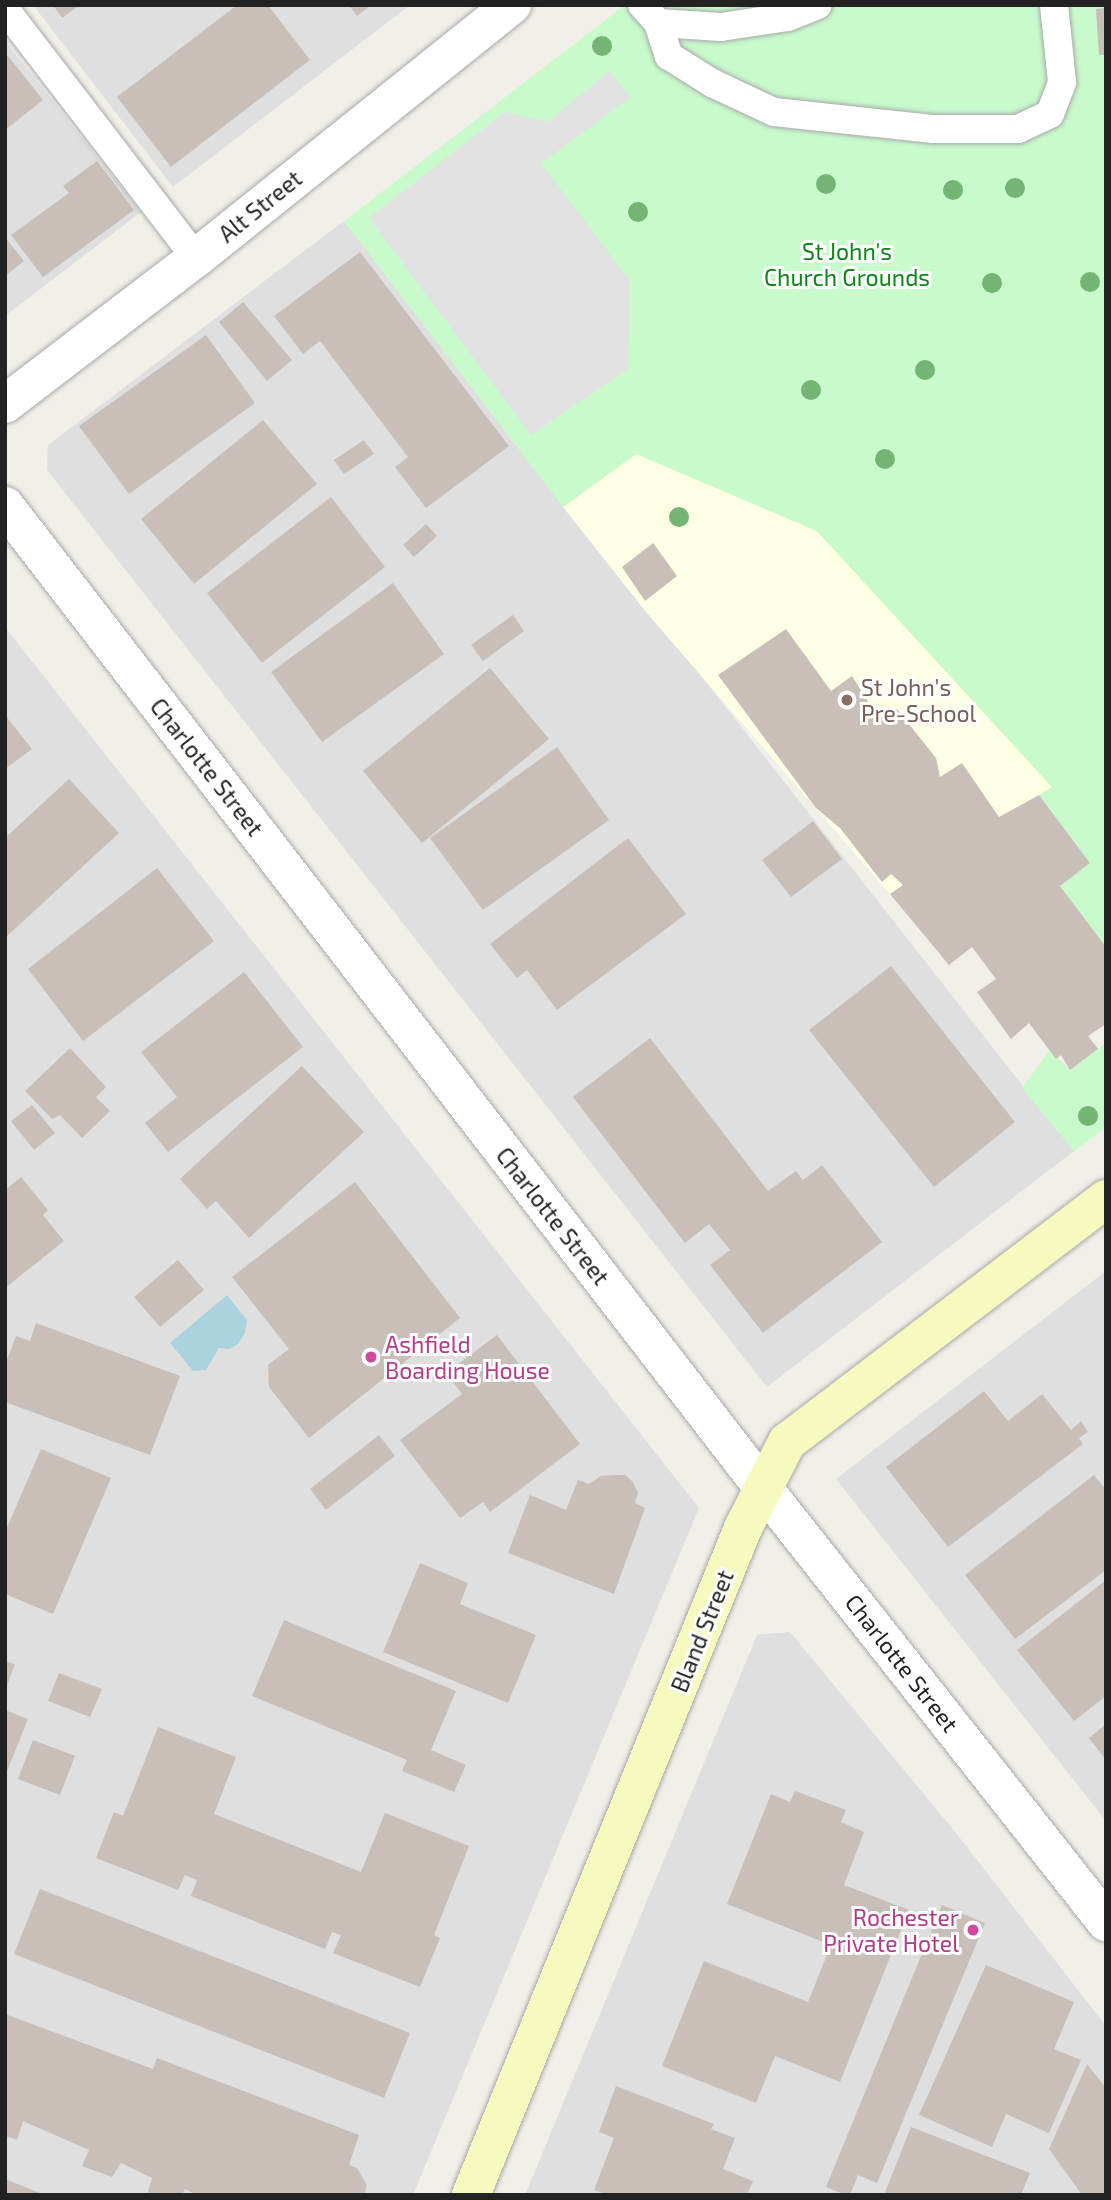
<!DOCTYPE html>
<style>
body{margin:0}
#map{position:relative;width:1111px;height:2200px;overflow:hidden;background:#f2efe9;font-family:"Exo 2",sans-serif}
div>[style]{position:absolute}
.residential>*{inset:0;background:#e0dfdf}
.education>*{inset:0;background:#ffffe5}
.park>*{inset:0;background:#c8facc}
.parking>*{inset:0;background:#e2e2e2}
.water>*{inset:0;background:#aad3df}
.building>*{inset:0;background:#c7bfb8}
.roads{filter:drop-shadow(0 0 2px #a9a9a9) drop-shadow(0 0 2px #a9a9a9)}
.lane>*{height:28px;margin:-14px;padding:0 14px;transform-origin:14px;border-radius:14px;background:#fff}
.street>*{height:38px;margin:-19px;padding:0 19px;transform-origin:19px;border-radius:19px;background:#fff}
.secondary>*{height:38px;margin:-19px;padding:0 19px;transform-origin:19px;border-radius:19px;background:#f7fabf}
.trees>*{width:20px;height:20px;margin:-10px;border-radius:50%;background:#74b475}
.dots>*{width:19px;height:19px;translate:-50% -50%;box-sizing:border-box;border:4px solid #fff;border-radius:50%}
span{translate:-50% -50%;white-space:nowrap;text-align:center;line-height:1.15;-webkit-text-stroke:6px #fff;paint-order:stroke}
.street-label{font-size:23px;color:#222}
.park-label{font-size:23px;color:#0c8416}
.education-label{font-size:23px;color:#785e54}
.left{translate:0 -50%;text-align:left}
.hotel-label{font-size:23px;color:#b23c85}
.right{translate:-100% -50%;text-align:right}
.frame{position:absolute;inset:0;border:7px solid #222;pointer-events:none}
</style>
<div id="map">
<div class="residential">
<i style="clip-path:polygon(33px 5px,410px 5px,173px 187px)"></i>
<i style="clip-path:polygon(5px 41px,141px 212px,5px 316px)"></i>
<i style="clip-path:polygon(344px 221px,1074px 1151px,767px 1387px,47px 470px,48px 445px)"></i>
<i style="clip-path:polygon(5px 627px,699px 1508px,413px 2195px,5px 2195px)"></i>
<i style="clip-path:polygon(1106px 1271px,1106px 1821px,836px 1479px)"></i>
<i style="clip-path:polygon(790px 1632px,956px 1833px,1106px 2026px,1106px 2195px,525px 2195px,757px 1635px)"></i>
</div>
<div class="education">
<i style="clip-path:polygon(636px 454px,817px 531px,1053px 788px,890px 894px,646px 612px,563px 507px)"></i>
</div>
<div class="park">
<i style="clip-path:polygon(625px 5px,1106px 5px,1106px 948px,1060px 886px,1090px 863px,1039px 795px,1052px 787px,817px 531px,636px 454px,563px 507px,344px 221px)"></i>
<i style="clip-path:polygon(1106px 1043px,1106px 1127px,1074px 1151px,1022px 1088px,1050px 1050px,1070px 1070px)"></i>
</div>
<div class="parking">
<i style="clip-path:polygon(609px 71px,631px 97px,541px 163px,630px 281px,628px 369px,531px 435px,369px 218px,505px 112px,548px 122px)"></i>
</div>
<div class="water">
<i style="clip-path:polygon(227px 1295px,247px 1320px,245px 1333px,238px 1344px,229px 1349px,219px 1348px,206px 1370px,193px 1371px,170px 1343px)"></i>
</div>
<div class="building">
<i style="clip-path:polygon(53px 5px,80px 5px,62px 18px)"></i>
<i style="clip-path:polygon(237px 5px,268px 5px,310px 60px,171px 167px,117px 97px)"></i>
<i style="clip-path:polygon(349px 5px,371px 5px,357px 16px)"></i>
<i style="clip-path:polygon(1106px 8px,1106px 55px,1099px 55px,1096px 9px)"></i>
<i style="clip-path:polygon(8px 56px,43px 100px,5px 130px,5px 58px)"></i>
<i style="clip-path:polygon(97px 161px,134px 210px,43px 277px,11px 235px,69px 193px,63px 186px)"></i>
<i style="clip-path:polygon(5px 237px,24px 261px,5px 276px)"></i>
<i style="clip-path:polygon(360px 252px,509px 446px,426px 508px,395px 467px,408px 457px,320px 341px,303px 354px,274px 316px)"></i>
<i style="clip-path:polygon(243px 302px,292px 360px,267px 381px,219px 322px)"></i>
<i style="clip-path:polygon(206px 335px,255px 403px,129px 494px,79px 426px)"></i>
<i style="clip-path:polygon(263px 420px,317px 484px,194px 584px,141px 519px)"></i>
<i style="clip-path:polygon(364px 440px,374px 454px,344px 474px,334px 460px)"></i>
<i style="clip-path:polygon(331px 497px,385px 567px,262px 663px,207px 593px)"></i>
<i style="clip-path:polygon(426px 524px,437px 536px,414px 557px,403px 545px)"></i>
<i style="clip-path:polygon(653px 543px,677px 576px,645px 601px,622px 567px)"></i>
<i style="clip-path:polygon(393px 583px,444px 654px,322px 742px,271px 672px)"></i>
<i style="clip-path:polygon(513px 615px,524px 631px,483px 661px,471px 645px)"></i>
<i style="clip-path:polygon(786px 629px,831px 691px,852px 676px,879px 719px,897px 709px,936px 758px,940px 777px,962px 763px,999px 817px,1039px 795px,1090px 863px,1060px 886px,1106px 947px,1106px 1024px,1088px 1036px,1098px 1049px,1070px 1070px,1061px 1055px,1056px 1059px,1029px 1023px,1011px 1039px,977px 992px,996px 979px,972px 947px,949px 965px,890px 894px,903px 885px,891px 874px,882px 882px,840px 828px,816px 808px,718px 675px)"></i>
<i style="clip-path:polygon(490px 668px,549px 739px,422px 843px,363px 771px)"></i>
<i style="clip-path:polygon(5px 715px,32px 749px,5px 769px)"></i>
<i style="clip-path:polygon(557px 747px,609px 820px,483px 910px,430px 838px)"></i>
<i style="clip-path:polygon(69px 779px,119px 833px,5px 938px,5px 838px)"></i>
<i style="clip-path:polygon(813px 821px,842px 859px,791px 897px,762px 860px)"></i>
<i style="clip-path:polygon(628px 838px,686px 914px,557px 1010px,527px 970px,517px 978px,490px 944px)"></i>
<i style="clip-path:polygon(157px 868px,214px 941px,83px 1041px,28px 969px)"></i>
<i style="clip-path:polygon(891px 966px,1015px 1122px,934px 1187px,809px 1030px)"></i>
<i style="clip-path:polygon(244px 972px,303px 1047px,168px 1152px,145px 1123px,177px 1097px,141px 1052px)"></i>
<i style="clip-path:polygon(650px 1038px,768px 1191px,796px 1171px,803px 1180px,822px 1165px,882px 1242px,763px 1333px,710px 1265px,730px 1250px,709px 1224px,685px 1243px,573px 1097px)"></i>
<i style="clip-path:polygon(70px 1048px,106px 1087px,96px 1097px,110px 1111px,82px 1138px,60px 1115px,52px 1119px,25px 1091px)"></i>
<i style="clip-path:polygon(302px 1066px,364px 1132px,249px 1238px,216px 1201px,207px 1209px,180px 1179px)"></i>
<i style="clip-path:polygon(32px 1105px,55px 1133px,34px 1150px,11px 1121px)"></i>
<i style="clip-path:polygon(21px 1177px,48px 1210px,43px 1215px,64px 1241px,5px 1288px,5px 1190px)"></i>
<i style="clip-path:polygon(355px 1182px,460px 1318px,309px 1438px,269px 1387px,268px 1365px,289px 1349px,232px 1277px)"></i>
<i style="clip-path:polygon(178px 1260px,204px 1290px,160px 1327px,134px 1297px)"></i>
<i style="clip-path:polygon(36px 1323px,180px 1376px,150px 1455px,5px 1402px,5px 1365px,16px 1336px,30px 1341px)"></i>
<i style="clip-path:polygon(497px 1335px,580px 1444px,490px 1512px,483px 1502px,460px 1518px,400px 1440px,462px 1394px,446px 1373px)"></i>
<i style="clip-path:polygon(984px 1391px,1008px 1421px,1042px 1394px,1071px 1430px,1081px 1421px,1088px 1432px,1079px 1438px,1083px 1444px,948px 1547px,886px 1467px)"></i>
<i style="clip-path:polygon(379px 1435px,395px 1456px,326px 1510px,310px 1489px)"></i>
<i style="clip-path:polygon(41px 1449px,111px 1478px,53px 1614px,5px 1594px,5px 1532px)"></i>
<i style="clip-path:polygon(613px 1475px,625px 1475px,633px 1482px,638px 1493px,635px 1503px,645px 1508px,614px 1594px,508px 1553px,530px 1495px,566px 1510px,578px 1480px,589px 1484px,601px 1476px)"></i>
<i style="clip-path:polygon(1094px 1475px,1106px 1490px,1106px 1570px,1015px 1639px,965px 1575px)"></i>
<i style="clip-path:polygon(420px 1563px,468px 1583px,460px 1604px,536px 1635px,508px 1703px,383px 1652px)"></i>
<i style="clip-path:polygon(1106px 1580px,1106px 1696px,1074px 1721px,1017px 1650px)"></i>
<i style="clip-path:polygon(284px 1620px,456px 1691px,431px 1750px,466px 1765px,454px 1792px,402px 1771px,407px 1760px,252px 1696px)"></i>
<i style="clip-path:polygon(5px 1661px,15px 1664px,6px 1688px,5px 1688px)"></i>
<i style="clip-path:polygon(59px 1673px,102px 1689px,90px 1717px,48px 1701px)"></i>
<i style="clip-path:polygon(5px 1710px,28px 1719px,5px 1776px)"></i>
<i style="clip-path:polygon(1106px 1724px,1106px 1760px,1089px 1738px)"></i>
<i style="clip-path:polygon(158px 1727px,236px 1757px,214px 1814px,361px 1872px,385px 1813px,469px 1846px,434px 1935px,440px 1938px,420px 1987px,333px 1953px,341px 1935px,332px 1932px,325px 1949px,191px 1896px,197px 1880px,185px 1875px,178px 1890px,96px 1858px,114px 1812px,123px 1816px)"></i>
<i style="clip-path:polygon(33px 1740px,75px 1756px,60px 1795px,18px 1779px)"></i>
<i style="clip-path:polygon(795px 1791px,846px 1810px,841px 1822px,864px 1832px,844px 1885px,909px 1910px,840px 2082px,775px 2056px,756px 2103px,662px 2066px,704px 1961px,808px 2002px,831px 1945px,727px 1904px,771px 1794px,790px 1802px)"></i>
<i style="clip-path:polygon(40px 1889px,410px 2033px,384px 2098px,14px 1954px)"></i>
<i style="clip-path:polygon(942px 1905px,985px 1923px,877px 2183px,858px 2175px,850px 2195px,846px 2195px,826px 2187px)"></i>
<i style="clip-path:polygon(986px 1965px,1074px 2002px,1054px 2049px,1081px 2060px,1049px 2133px,1006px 2114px,992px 2147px,919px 2115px)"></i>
<i style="clip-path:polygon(5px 2014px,153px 2069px,157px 2058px,359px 2135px,349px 2165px,357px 2168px,367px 2185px,364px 2195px,197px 2195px,185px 2189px,182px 2195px,147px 2195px,152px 2178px,121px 2163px,112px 2177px,82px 2166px,89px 2150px,23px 2121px,17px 2140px,5px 2136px)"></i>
<i style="clip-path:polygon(1087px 2064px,1106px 2088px,1106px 2195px,1082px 2195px,1049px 2149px)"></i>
<i style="clip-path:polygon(616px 2086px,714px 2124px,711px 2129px,735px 2138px,723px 2169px,753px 2181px,747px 2195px,608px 2195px,594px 2190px,614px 2138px,599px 2132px)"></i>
<i style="clip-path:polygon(911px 2127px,1030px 2173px,1021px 2195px,884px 2195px)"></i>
<i style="clip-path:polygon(5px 2179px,45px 2195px,5px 2195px)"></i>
</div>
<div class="roads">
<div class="lane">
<i style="left:642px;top:5px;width:24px;rotate:48deg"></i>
<i style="left:658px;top:23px;width:63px;rotate:3.6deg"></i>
<i style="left:721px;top:27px;width:68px;rotate:-8.5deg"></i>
<i style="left:788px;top:17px;width:32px;rotate:-22deg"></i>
<i style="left:5px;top:9px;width:314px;rotate:52.5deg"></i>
<i style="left:658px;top:23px;width:35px;rotate:72deg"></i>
<i style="left:669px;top:56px;width:51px;rotate:32.1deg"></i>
<i style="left:712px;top:83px;width:68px;rotate:25.1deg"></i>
<i style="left:774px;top:112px;width:161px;rotate:6.1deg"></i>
<i style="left:934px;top:129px;width:84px"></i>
<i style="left:1018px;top:129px;width:35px;rotate:-25deg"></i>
<i style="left:1050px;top:114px;width:34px;rotate:-69deg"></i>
<i style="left:1062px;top:82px;width:77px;rotate:-95.9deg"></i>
</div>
<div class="street">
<i style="left:5px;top:404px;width:240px;rotate:-37.4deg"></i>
<i style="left:196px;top:258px;width:405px;rotate:-38.7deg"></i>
<i style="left:5px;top:506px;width:1242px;rotate:52.33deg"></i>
<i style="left:764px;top:1489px;width:552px;rotate:51.7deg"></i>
</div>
<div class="secondary">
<i style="left:471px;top:2195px;width:720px;rotate:-67.81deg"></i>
<i style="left:743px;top:1528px;width:97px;rotate:-62.9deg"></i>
<i style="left:787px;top:1442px;width:401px;rotate:-37.3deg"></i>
</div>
</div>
<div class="trees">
<i style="left:602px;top:46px"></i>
<i style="left:826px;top:184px"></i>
<i style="left:1015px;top:188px"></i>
<i style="left:953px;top:190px"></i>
<i style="left:638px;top:212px"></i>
<i style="left:1090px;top:282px"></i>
<i style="left:992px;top:283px"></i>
<i style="left:925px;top:370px"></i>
<i style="left:811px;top:390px"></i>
<i style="left:885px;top:459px"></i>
<i style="left:679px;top:517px"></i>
<i style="left:1088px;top:1116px"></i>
</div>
<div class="dots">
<i style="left:847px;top:700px;background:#8d6e63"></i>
<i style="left:371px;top:1357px;background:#d1479c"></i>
<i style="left:973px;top:1930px;background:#d1479c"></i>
</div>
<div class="street-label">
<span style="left:260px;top:206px;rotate:-39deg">Alt Street</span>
<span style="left:207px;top:767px;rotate:52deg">Charlotte Street</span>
<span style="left:553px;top:1216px;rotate:52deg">Charlotte Street</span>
<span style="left:702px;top:1631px;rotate:-68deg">Bland Street</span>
<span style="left:902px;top:1663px;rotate:52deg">Charlotte Street</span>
</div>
<div class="park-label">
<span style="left:847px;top:264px">St John's<br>Church Grounds</span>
</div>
<div class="education-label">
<span class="left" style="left:861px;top:700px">St John's<br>Pre-School</span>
</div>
<div class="hotel-label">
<span class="left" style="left:385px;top:1357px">Ashfield<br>Boarding House</span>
<span class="right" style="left:959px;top:1930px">Rochester<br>Private Hotel</span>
</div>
<div class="frame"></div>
</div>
